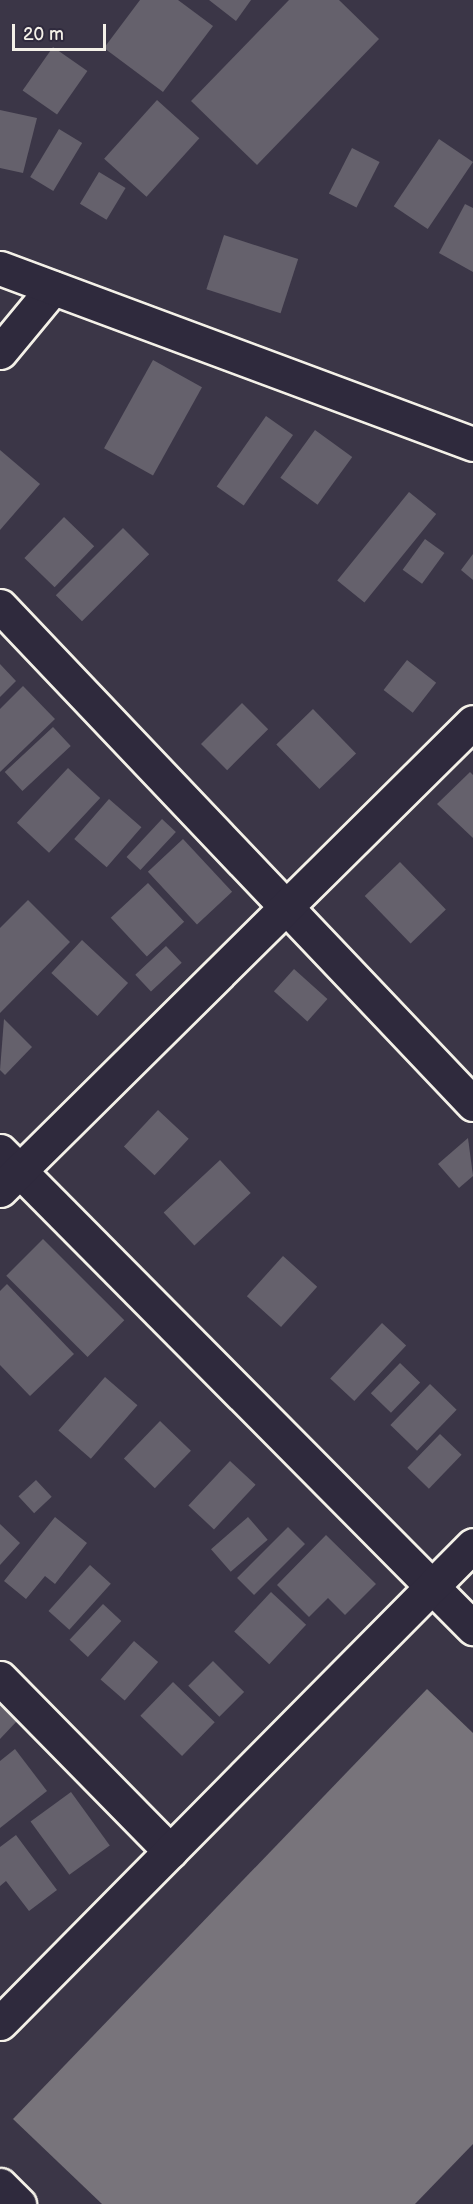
<!DOCTYPE html>
<html>
<head>
<meta charset="utf-8">
<style>
  body { margin:0 }
  #map { position:relative; width:473px; height:2204px; overflow:hidden; background:#3b3647; font-family:"Balsamiq Sans",sans-serif }
  div>[style] { position:absolute }
  .water>* { inset:0; background:#78747b }
  .building>* { inset:0; background:#65616c; transform-origin:0 0 }
  .roads { filter:drop-shadow(2px 0 #f4f1e8) drop-shadow(-2px 0 #f4f1e8) drop-shadow(0 2px #f4f1e8) drop-shadow(0 -2px #f4f1e8) }
  .street>* { height:33px; margin:-16.5px; padding:0 16.5px; transform-origin:16.5px; border-radius:16.5px; background:#2f2a3d }
  .secondary>* { height:33px; margin:-16.5px; padding:0 16.5px; transform-origin:16.5px; border-radius:16.5px; background:#2f2a3d }
  span { translate:-50% -50%; white-space:nowrap; text-align:center; line-height:1.15; -webkit-text-stroke:4.5px #2f2a3d; paint-order:stroke }
  .scale { position:absolute; left:12px; top:24px; width:94px; height:27px; box-sizing:border-box; border:3px solid #f4f1e8; border-top:0; padding-left:8px; font-size:18px; line-height:21px; white-space:nowrap; color:#f4f1e8; -webkit-text-stroke:4px #2f2a3d; paint-order:stroke }
</style>
</head>
<body>
<div id="map">
  <div class="water">
    <div style="clip-path:polygon(427px 1689px,473px 1733px,473px 2144px,415px 2204px,102px 2204px,13px 2119px)"></div>
  </div>
  <div class="building">
    <div style="clip-path:polygon(140px 0,178px 0,213px 26px,163px 92px,104px 48px)"></div>
    <div style="clip-path:polygon(209px 0,251px 0,236px 21px)"></div>
    <div style="clip-path:polygon(289px 0,339px 0,379px 39px,257px 165px,191px 101px)"></div>
    <div style="left:53px;top:47px;width:42px;height:53px;rotate:35deg"></div>
    <div style="left:157px;top:100px;width:57px;height:79px;rotate:42deg"></div>
    <div style="clip-path:polygon(0 110px,37px 118px,23px 173px,0 168px)"></div>
    <div style="left:59px;top:129px;width:27px;height:56px;rotate:31deg"></div>
    <div style="left:439px;top:139px;width:41px;height:81px;rotate:34deg"></div>
    <div style="left:352px;top:148px;width:31px;height:51px;rotate:27deg"></div>
    <div style="left:99px;top:172px;width:31px;height:37px;rotate:31deg"></div>
    <div style="clip-path:polygon(465px 204px,473px 208px,473px 272px,439px 253px)"></div>
    <div style="left:224px;top:235px;width:78px;height:57px;rotate:18deg"></div>
    <div style="left:153px;top:360px;width:56px;height:101px;rotate:29deg"></div>
    <div style="left:266px;top:416px;width:33px;height:86px;rotate:35deg"></div>
    <div style="left:315px;top:430px;width:46px;height:59px;rotate:36deg"></div>
    <div style="clip-path:polygon(0 450px,40px 484px,0 530px)"></div>
    <div style="left:409px;top:492px;width:35px;height:114px;rotate:39deg"></div>
    <div style="left:64px;top:517px;width:42px;height:57px;rotate:44deg"></div>
    <div style="left:123px;top:528px;width:37px;height:95px;rotate:45deg"></div>
    <div style="left:425px;top:539px;width:24px;height:38px;rotate:36deg"></div>
    <div style="clip-path:polygon(473px 554px,473px 580px,461px 570px)"></div>
    <div style="left:407px;top:660px;width:37px;height:38px;rotate:38deg"></div>
    <div style="clip-path:polygon(0 664px,16px 681px,0 697px)"></div>
    <div style="clip-path:polygon(23px 686px,55px 719px,0 772px,0 709px)"></div>
    <div style="left:242px;top:703px;width:37px;height:58px;rotate:45deg"></div>
    <div style="left:313px;top:709px;width:62px;height:51px;rotate:46deg"></div>
    <div style="left:53px;top:727px;width:26px;height:66px;rotate:47deg"></div>
    <div style="left:68px;top:768px;width:44px;height:75px;rotate:43deg"></div>
    <div style="clip-path:polygon(470px 772px,473px 775px,473px 838px,437px 804px)"></div>
    <div style="left:109px;top:799px;width:43px;height:53px;rotate:41deg"></div>
    <div style="left:162px;top:819px;width:19px;height:52px;rotate:43deg"></div>
    <div style="left:183px;top:839px;width:72px;height:48px;rotate:47deg"></div>
    <div style="left:400px;top:862px;width:66px;height:49px;rotate:46deg"></div>
    <div style="left:148px;top:883px;width:53px;height:51px;rotate:47deg"></div>
    <div style="clip-path:polygon(28px 900px,70px 942px,0 1013px,0 928px)"></div>
    <div style="left:82px;top:940px;width:63px;height:45px;rotate:43deg"></div>
    <div style="left:166px;top:946px;width:23px;height:42px;rotate:47deg"></div>
    <div style="left:294px;top:969px;width:45px;height:30px;rotate:42deg"></div>
    <div style="clip-path:polygon(4px 1019px,32px 1047px,5px 1075px,0 1070px)"></div>
    <div style="left:158px;top:1110px;width:42px;height:50px;rotate:43deg"></div>
    <div style="clip-path:polygon(468px 1138px,473px 1176px,459px 1188px,438px 1164px)"></div>
    <div style="left:220px;top:1160px;width:45px;height:77px;rotate:47deg"></div>
    <div style="left:43px;top:1239px;width:115px;height:52px;rotate:45deg"></div>
    <div style="left:283px;top:1256px;width:46px;height:54px;rotate:42deg"></div>
    <div style="clip-path:polygon(7px 1284px,74px 1354px,30px 1396px,0 1365px,0 1291px)"></div>
    <div style="left:382px;top:1323px;width:33px;height:76px;rotate:43deg"></div>
    <div style="left:400px;top:1363px;width:28px;height:42px;rotate:44deg"></div>
    <div style="left:105px;top:1377px;width:43px;height:71px;rotate:41deg"></div>
    <div style="left:430px;top:1384px;width:37px;height:57px;rotate:44deg"></div>
    <div style="left:160px;top:1421px;width:43px;height:52px;rotate:44deg"></div>
    <div style="left:440px;top:1434px;width:30px;height:47px;rotate:44deg"></div>
    <div style="left:230px;top:1461px;width:35px;height:61px;rotate:43deg"></div>
    <div style="left:36px;top:1480px;width:23px;height:24px;rotate:47deg"></div>
    <div style="clip-path:polygon(55px 1517px,87px 1543px,55px 1584px,45px 1576px,26px 1599px,4px 1581px)"></div>
    <div style="left:248px;top:1517px;width:30px;height:49px;rotate:49deg"></div>
    <div style="clip-path:polygon(0 1524px,20px 1543px,0 1565px)"></div>
    <div style="left:288px;top:1527px;width:24px;height:72px;rotate:45deg"></div>
    <div style="clip-path:polygon(326px 1535px,376px 1584px,345px 1615px,328px 1598px,309px 1617px,277px 1585px)"></div>
    <div style="left:90px;top:1565px;width:28px;height:62px;rotate:42deg"></div>
    <div style="left:271px;top:1592px;width:48px;height:54px;rotate:43deg"></div>
    <div style="left:103px;top:1604px;width:25px;height:49px;rotate:43deg"></div>
    <div style="left:134px;top:1641px;width:32px;height:51px;rotate:41deg"></div>
    <div style="left:213px;top:1661px;width:44px;height:35px;rotate:45deg"></div>
    <div style="left:173px;top:1682px;width:58px;height:47px;rotate:44deg"></div>
    <div style="clip-path:polygon(0 1705px,17px 1721px,0 1739px)"></div>
    <div style="clip-path:polygon(15px 1749px,47px 1791px,0 1828px,0 1761px)"></div>
    <div style="left:71px;top:1792px;width:66px;height:50px;rotate:54deg"></div>
    <div style="clip-path:polygon(16px 1835px,57px 1890px,29px 1911px,6px 1881px,0 1886px,0 1847px)"></div>
  </div>
  <div class="roads">
    <div class="street">
      <div style="left:0;top:352px;width:83px;rotate:-50.4deg"></div>
      <div style="left:0;top:606px;width:687px;rotate:46.47deg"></div>
      <div style="left:0;top:1151px;width:672px;rotate:45.24deg"></div>
      <div style="left:0;top:1190px;width:665px;rotate:-44.7deg"></div>
      <div style="left:0;top:1678px;width:243px;rotate:45.5deg"></div>
      <div style="left:0;top:2023px;width:672px;rotate:-45.3deg"></div>
      <div style="left:0;top:2185px;width:27px;rotate:45deg"></div>
    </div>
    <div class="secondary">
      <div style="left:0;top:268px;width:505px;rotate:20.41deg"></div>
    </div>
  </div>
  <div class="scale">20 m</div>
</div>
</body>
</html>
